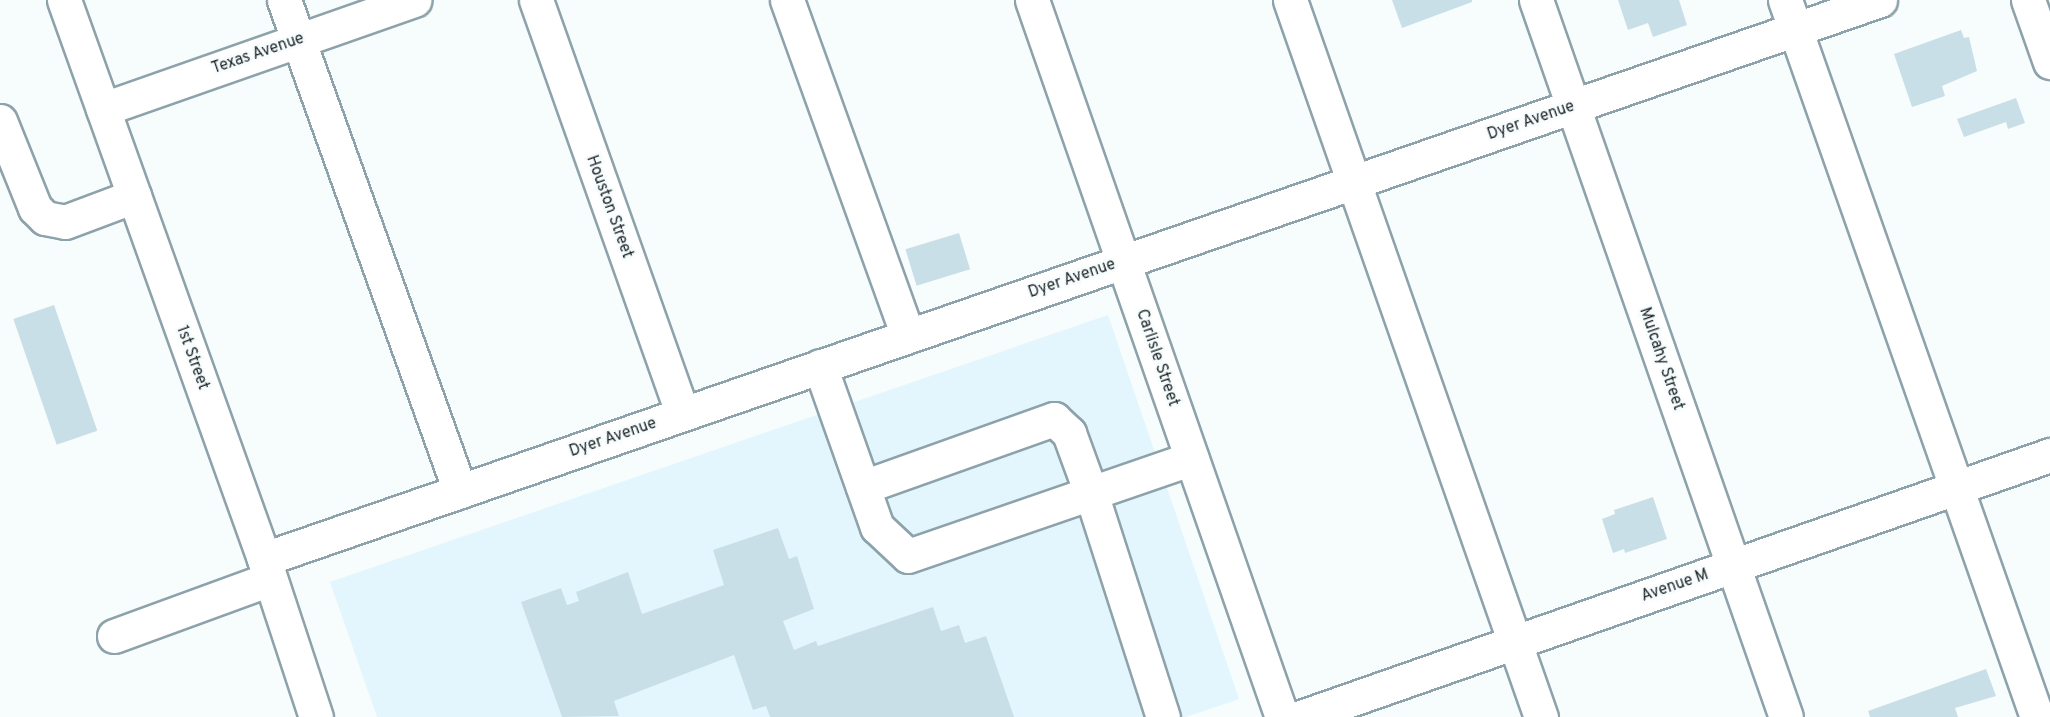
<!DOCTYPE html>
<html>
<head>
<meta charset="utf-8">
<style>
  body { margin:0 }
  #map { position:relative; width:2050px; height:717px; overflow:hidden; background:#f7fcfd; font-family:Overpass,sans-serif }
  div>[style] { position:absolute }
  .built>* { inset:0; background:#e3f6fd }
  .building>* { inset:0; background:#c9dfe7; transform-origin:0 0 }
  .roads { filter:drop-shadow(2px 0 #8da2aa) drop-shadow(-2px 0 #8da2aa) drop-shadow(0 2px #8da2aa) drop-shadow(0 -2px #8da2aa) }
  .minor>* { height:33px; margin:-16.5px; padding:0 16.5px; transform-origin:16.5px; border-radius:16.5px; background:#fff }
  .major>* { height:33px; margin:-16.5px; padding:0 16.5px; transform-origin:16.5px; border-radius:16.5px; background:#fff }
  span { translate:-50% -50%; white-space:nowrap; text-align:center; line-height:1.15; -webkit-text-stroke:5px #f7fcfd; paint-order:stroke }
  .street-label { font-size:16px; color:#1b2326 }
</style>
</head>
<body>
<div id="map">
  <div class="built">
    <div style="clip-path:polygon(1108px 315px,1239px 699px,1186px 717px,377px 717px,330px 582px)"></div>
  </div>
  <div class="building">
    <div style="clip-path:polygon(1392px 0,1472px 0,1472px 2px,1402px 28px)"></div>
    <div style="clip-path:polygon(1618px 0,1679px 0,1687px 25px,1653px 37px,1648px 23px,1628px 30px)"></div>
    <div style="clip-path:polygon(1961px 30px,1964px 38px,1969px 37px,1977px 71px,1942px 86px,1945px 96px,1912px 107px,1894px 54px)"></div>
    <div style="clip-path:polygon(2016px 98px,2025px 123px,2008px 129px,2006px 122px,1964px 137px,1957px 119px)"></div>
    <div style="left:959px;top:233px;width:38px;height:56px;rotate:73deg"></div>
    <div style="left:54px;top:305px;width:133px;height:43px;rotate:71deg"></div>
    <div style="clip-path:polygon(1653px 497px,1667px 539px,1625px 553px,1624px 549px,1613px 553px,1602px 519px,1615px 514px,1614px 510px)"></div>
    <div style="clip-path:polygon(778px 528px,789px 559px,797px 556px,814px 609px,783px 621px,794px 650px,816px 641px,818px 646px,933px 607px,941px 631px,959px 625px,965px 643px,986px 636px,1014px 717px,770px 717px,766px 706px,753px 710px,734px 655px,614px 701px,619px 716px,562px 717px,521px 602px,561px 588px,567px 605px,579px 601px,576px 592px,628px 572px,642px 614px,724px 585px,713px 550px)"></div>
    <div style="clip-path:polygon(1986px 669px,1996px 696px,1955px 708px,1958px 717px,1870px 717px,1868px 711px)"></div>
  </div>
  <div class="roads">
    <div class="minor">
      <div style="left:284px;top:0;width:522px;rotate:70.28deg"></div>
      <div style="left:536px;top:0;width:439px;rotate:70.5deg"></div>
      <div style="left:787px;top:0;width:357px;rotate:70.2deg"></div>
      <div style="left:1032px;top:0;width:759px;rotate:70.78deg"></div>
      <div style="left:1290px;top:0;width:760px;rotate:70.71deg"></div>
      <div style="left:1536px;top:0;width:759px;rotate:70.78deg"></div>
      <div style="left:1785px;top:0;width:760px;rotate:70.64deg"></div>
      <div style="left:2028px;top:0;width:66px;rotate:70.5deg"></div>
      <div style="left:103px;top:109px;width:330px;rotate:-19.3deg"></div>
      <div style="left:0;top:121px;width:94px;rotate:68.1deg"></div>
      <div style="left:35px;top:208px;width:14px;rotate:45deg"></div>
      <div style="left:45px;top:218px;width:20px;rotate:11deg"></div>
      <div style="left:65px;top:222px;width:74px;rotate:-20.6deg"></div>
      <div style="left:820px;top:366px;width:171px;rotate:70.5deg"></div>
      <div style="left:877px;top:527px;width:42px;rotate:43.1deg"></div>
      <div style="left:908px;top:556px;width:300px;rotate:-19deg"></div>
      <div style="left:863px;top:487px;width:203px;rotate:-19.6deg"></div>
      <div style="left:1054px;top:419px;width:21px;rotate:43deg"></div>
      <div style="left:1069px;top:433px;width:64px;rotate:69.9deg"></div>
      <div style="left:1091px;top:493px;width:235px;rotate:72.2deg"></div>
      <div style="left:264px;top:559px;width:1710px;rotate:-19.08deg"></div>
      <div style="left:114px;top:636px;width:166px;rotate:-20.1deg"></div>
      <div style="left:1301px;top:717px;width:794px;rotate:-19.28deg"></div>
    </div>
    <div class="major">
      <div style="left:64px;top:0;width:594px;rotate:70.31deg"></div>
      <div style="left:264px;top:559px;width:166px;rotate:71.8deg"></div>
    </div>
  </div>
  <div class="street-label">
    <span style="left:258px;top:54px;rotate:-19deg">Texas Avenue</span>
    <span style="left:1531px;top:121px;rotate:-19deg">Dyer Avenue</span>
    <span style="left:609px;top:207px;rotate:70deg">Houston Street</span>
    <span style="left:1072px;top:279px;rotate:-19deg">Dyer Avenue</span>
    <span style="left:192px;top:358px;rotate:70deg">1st Street</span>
    <span style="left:1157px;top:358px;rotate:71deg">Carlisle Street</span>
    <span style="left:1661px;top:359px;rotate:71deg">Mulcahy Street</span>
    <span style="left:613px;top:438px;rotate:-19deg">Dyer Avenue</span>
    <span style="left:1675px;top:586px;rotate:-19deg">Avenue M</span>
  </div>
</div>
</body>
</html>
